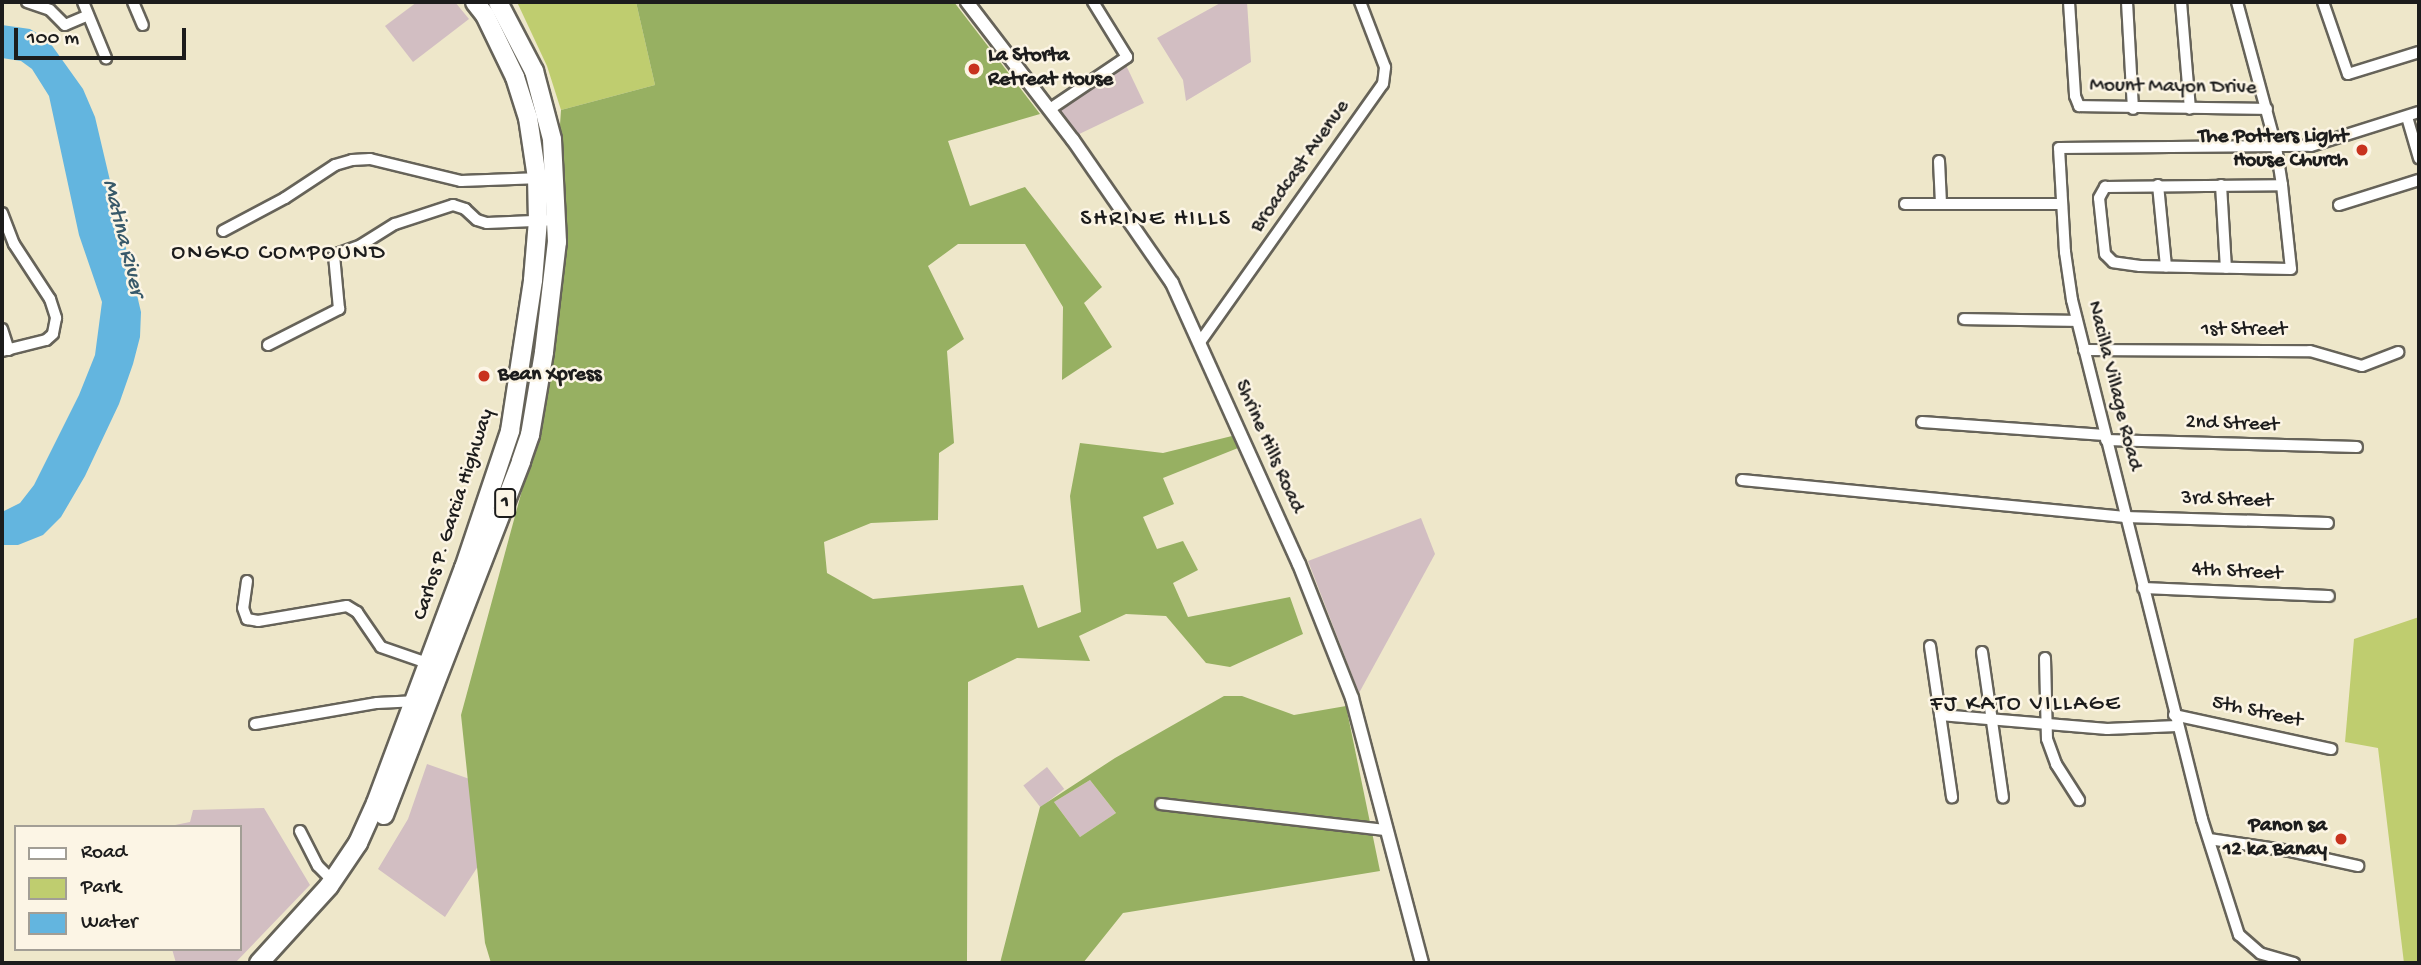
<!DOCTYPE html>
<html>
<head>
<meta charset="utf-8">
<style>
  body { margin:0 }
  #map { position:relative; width:2421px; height:965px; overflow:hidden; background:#eee7ca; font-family:"Gochi Hand",sans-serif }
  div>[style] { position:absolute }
  .industrial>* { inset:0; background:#d2bec2; transform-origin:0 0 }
  .green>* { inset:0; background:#bfcd6f }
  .forest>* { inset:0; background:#97b062 }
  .water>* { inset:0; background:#63b5df }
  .roads { filter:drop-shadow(2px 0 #666359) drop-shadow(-2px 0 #666359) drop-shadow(0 2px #666359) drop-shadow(0 -2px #666359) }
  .minor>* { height:10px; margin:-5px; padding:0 5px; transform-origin:5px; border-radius:5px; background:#fff }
  .tertiary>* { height:12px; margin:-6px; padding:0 6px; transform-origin:6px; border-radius:6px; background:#fff }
  .trunk>* { height:18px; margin:-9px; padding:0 9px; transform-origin:9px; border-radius:9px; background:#fff }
  .dots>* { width:19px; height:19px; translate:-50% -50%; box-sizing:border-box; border:4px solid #fcf5e5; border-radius:50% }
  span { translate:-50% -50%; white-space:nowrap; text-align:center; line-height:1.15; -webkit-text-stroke:5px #fcf5e5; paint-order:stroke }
  .shield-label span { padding:2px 5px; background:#fcf5e5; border:2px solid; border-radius:5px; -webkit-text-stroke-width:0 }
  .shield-label { font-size:19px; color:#1c1c1c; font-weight:700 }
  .poi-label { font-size:21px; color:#1c1c1c; font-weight:700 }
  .left { translate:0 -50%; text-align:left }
  .right { translate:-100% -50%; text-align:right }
  .street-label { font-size:21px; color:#1c1c1c }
  .water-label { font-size:23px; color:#38596a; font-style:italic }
  .neighbourhood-label { font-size:23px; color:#1c1c1c; letter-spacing:2px }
  .quarter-label { font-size:24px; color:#1c1c1c; letter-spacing:2px }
  .frame { position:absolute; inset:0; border:4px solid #1c1c1c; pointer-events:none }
  .legend { position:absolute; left:14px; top:825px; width:228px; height:126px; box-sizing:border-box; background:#fcf5e5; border:2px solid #a29e95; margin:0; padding:9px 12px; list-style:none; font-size:21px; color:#1c1c1c }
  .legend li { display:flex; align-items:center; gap:14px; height:35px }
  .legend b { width:35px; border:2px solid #a29e95 }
  .scale { position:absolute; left:14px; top:28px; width:172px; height:32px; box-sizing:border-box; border:4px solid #1c1c1c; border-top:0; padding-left:9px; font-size:21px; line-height:24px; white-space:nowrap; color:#1c1c1c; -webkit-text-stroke:5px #fcf5e5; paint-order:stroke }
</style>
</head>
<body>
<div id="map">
  <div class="industrial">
    <div style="clip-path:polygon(417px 2px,455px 2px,469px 19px,413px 62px,385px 26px)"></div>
    <div style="clip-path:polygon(1222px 2px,1247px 2px,1251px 62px,1186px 101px,1183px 80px,1157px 38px)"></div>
    <div style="clip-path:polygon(1124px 61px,1144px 103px,1073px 137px,1053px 109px)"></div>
    <div style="clip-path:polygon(1421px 518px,1435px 554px,1359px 693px,1308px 561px)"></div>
    <div style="clip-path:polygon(427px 764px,498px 789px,486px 854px,445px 917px,378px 869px,408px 819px)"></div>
    <div style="left:1047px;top:767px;width:28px;height:30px;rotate:52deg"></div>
    <div style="clip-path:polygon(1090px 780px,1116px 813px,1080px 837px,1054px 802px)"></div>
    <div style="clip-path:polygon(264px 808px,310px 885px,235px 963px,176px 963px,172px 949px,240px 949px,240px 827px,165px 827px,190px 822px,193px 810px)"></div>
  </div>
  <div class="green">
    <div style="clip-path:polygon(517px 2px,636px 2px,655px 85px,561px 110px,547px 66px)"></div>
    <div style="clip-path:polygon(2419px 617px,2419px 963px,2404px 963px,2378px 748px,2345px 742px,2354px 639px)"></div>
  </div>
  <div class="forest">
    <div style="clip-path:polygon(636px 2px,954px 2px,1040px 114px,948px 141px,970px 206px,1025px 187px,1102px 287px,1084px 303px,1112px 347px,1062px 380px,1063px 307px,1025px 244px,958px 244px,928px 266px,964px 339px,947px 351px,954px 443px,939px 453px,938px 520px,871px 523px,824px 542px,827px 573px,873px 599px,1023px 585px,1038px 628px,1081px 612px,1070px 496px,1080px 443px,1163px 453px,1232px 436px,1238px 448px,1163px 478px,1174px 504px,1143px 517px,1157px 549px,1183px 541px,1198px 570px,1173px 583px,1188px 617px,1290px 597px,1303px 634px,1230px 667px,1206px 663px,1166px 616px,1126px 614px,1079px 636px,1090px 661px,1017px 658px,968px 682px,967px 963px,491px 963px,485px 943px,461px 715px,540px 424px,561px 110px,655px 85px)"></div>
    <div style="clip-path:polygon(evenodd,1224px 696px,1242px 696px,1294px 715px,1346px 706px,1380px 871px,1123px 913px,1083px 963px,1000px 963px,1040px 807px,1115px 758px,1224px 696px,1090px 780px,1116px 813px,1080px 837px,1054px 802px,1090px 780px)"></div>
  </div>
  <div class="water">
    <div style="clip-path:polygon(2px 25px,30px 29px,48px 40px,83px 89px,95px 117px,141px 312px,140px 337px,133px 364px,119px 404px,85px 476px,61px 517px,43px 535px,18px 545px,2px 545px,2px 512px,20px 503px,34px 485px,79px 395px,95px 355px,102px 302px,79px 235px,49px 96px,32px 69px,21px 61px,2px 58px)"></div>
  </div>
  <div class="roads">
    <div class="minor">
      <div style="left:27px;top:2px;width:24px;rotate:19deg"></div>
      <div style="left:50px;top:10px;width:21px;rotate:45deg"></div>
      <div style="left:65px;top:25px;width:25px;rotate:-23deg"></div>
      <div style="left:83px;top:2px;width:61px;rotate:67.7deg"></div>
      <div style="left:133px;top:2px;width:25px;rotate:67deg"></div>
      <div style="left:2069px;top:2px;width:94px;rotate:86.3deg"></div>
      <div style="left:2075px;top:96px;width:11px;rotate:68deg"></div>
      <div style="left:2079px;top:106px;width:188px;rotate:0.9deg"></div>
      <div style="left:2127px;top:2px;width:107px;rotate:86.8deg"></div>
      <div style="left:2181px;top:2px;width:107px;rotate:85.2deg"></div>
      <div style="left:2237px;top:2px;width:150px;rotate:74.9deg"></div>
      <div style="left:2276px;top:147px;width:38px;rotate:81deg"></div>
      <div style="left:2282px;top:185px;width:84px;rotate:83.9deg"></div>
      <div style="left:2291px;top:269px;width:151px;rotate:-178.9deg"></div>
      <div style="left:2140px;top:266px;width:27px;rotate:-172deg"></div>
      <div style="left:2113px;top:262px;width:11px;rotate:-135deg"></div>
      <div style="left:2105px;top:254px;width:56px;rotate:-96.1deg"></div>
      <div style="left:2099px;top:198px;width:13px;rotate:-61deg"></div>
      <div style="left:2105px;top:187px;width:177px;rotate:-0.6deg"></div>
      <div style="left:2323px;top:2px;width:76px;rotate:70.9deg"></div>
      <div style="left:2348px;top:74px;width:74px;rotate:-17.2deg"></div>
      <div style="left:1050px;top:109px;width:93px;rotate:-34deg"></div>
      <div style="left:1127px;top:57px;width:65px;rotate:-121.7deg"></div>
      <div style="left:2407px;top:117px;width:43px;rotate:73.7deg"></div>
      <div style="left:1939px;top:161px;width:43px;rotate:87.3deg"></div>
      <div style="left:2158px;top:185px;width:82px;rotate:84.4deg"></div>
      <div style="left:2221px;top:185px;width:83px;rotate:86.6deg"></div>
      <div style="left:1905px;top:204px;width:157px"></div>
      <div style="left:2339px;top:205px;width:84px;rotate:-17.4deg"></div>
      <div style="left:2px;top:213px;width:33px;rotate:69deg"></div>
      <div style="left:14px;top:244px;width:66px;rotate:56.8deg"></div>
      <div style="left:50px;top:299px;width:20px;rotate:72deg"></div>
      <div style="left:56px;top:318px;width:16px;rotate:101deg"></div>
      <div style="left:53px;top:334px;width:9px;rotate:139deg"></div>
      <div style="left:46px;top:340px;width:45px;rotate:166deg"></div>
      <div style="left:223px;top:231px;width:70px;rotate:-28deg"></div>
      <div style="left:285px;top:198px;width:60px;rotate:-33.4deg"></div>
      <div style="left:335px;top:165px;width:18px;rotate:-16deg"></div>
      <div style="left:352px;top:160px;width:18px;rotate:-3deg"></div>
      <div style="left:370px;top:159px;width:94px;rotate:13.6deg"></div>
      <div style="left:461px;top:181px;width:80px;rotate:-2.1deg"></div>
      <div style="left:1964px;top:319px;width:113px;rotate:1deg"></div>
      <div style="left:2px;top:329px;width:22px;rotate:72deg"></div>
      <div style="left:1200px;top:342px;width:316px;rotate:-54.7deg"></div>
      <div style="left:1383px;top:84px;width:17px;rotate:-83deg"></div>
      <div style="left:1385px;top:67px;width:70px;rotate:-111deg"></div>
      <div style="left:268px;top:345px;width:80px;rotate:-26.9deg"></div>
      <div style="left:339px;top:309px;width:54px;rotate:-95.3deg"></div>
      <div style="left:334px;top:255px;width:29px;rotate:-20deg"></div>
      <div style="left:361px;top:245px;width:40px;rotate:-32deg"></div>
      <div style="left:395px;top:224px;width:61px;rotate:-18.1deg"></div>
      <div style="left:453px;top:205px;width:13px;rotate:18deg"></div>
      <div style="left:465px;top:209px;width:16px;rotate:43deg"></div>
      <div style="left:477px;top:220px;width:10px;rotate:17deg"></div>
      <div style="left:487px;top:223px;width:70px;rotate:-2.5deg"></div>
      <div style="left:2084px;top:350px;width:226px;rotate:0.3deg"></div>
      <div style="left:2310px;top:351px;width:54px;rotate:16.1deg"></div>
      <div style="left:2362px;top:366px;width:39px;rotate:-21deg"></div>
      <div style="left:1922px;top:422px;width:183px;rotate:4.1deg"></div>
      <div style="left:2106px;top:440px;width:251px;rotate:1.6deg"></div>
      <div style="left:1742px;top:480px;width:385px;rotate:5.5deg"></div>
      <div style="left:2125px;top:517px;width:203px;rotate:1.7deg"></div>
      <div style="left:247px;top:581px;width:27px;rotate:98deg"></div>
      <div style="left:243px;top:608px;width:12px;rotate:70deg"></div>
      <div style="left:247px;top:619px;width:11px;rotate:10deg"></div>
      <div style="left:258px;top:621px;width:90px;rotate:-9.6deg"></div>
      <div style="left:347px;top:606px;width:12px;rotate:31deg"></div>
      <div style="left:357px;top:612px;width:42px;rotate:55.6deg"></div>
      <div style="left:381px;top:647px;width:55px;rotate:19.1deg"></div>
      <div style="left:2143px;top:588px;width:186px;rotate:2.5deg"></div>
      <div style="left:1930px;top:646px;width:153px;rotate:81.7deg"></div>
      <div style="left:1982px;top:652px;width:147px;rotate:81.8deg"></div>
      <div style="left:2045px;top:658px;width:81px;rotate:88.6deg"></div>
      <div style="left:2047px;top:739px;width:27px;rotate:70deg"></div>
      <div style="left:2056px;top:764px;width:43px;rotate:57.4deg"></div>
      <div style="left:1940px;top:715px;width:168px;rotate:4.8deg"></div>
      <div style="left:2107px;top:729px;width:70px;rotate:-2.5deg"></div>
      <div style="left:2174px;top:715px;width:161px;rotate:12.2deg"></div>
      <div style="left:255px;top:724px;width:124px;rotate:-9.8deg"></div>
      <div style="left:377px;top:703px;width:41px;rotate:-2.8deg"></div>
      <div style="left:1161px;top:804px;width:227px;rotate:6.6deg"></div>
      <div style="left:300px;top:831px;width:39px;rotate:63deg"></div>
      <div style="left:318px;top:866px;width:21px;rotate:45deg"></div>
      <div style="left:2209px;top:839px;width:82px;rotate:8.4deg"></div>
      <div style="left:2290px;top:851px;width:70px;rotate:12.4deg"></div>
      <div style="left:2294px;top:963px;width:35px;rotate:-164deg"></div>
      <div style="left:2260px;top:953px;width:28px;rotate:-139deg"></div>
      <div style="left:2239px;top:935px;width:122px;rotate:-107.7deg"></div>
      <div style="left:2202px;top:819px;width:535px;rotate:-104.06deg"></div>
      <div style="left:2072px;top:300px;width:49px;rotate:-98.3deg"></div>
      <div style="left:2065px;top:252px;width:104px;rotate:-93.3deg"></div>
      <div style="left:2059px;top:148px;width:252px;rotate:-0.5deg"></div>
      <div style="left:2311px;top:146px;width:113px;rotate:-17.5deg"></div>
    </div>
    <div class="tertiary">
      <div style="left:967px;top:2px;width:174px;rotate:52.5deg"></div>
      <div style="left:1073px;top:140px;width:174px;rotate:55.3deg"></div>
      <div style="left:1172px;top:283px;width:308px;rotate:65.7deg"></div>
      <div style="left:1299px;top:564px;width:144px;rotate:68.4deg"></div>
      <div style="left:1352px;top:698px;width:274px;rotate:75.2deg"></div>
    </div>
    <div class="trunk">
      <div style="left:384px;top:815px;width:380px;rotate:-68.8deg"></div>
      <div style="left:521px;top:461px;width:28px;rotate:-71deg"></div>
      <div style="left:530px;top:435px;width:84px;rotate:-80.4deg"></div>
      <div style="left:544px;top:352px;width:111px;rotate:-83.3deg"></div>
      <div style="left:557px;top:242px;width:103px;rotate:-92.8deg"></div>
      <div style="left:552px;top:139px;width:70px;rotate:-104.8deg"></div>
      <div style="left:534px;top:71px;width:78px;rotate:-117.6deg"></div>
      <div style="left:259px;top:963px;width:104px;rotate:-47.7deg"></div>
      <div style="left:329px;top:886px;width:52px;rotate:-56deg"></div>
      <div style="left:358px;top:843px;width:44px;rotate:-65.8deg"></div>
      <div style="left:376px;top:803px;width:251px;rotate:-69.5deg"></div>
      <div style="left:464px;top:568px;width:145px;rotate:-71.4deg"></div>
      <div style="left:510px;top:431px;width:153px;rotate:-81.3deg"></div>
      <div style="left:533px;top:280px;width:59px;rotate:-85.2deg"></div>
      <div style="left:538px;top:221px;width:43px;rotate:-91.3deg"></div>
      <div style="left:537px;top:178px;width:61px;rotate:-98.5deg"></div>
      <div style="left:528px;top:118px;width:43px;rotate:-107.6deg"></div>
      <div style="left:515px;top:77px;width:69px;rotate:-115.8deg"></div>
      <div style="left:485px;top:15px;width:16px;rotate:-128deg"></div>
    </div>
  </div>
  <div class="dots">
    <div style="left:974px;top:69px;background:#c8321e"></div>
    <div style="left:2362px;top:150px;background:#c8321e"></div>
    <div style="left:484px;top:376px;background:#c8321e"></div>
    <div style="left:2341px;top:839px;background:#c8321e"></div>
  </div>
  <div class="shield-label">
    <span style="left:505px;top:503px">1</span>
  </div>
  <div class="poi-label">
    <span class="left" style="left:988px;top:69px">La Storta<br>Retreat House</span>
    <span class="right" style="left:2348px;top:150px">The Potters Light<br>House Church</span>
    <span class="left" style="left:498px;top:376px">Bean Xpress</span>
    <span class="right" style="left:2327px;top:839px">Panon sa<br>12 ka Banay</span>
  </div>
  <div class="street-label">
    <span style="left:2173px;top:88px;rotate:1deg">Mount Mayon Drive</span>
    <span style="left:1301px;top:167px;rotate:-55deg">Broadcast Avenue</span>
    <span style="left:2244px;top:331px">1st Street</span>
    <span style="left:2113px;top:386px;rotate:76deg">Nacilla Village Road</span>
    <span style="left:2232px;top:425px;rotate:2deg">2nd Street</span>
    <span style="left:1268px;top:447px;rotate:66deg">Shrine Hills Road</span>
    <span style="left:2227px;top:501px;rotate:2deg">3rd Street</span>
    <span style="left:455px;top:515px;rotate:-72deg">Carlos P. Garcia Highway</span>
    <span style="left:2237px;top:573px;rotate:3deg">4th Street</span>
    <span style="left:2257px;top:713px;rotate:12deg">5th Street</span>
  </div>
  <div class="water-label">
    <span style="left:122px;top:238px;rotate:76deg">Matina River</span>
  </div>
  <div class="neighbourhood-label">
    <span style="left:279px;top:254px">ONGKO COMPOUND</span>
    <span style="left:2026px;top:705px">FJ KATO VILLAGE</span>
  </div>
  <div class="quarter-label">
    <span style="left:1156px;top:220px">SHRINE HILLS</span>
  </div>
  <div class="frame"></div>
  <ul class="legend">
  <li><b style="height:9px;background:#fff"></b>Road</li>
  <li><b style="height:19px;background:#bfcd6f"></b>Park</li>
  <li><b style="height:19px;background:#63b5df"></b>Water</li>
  </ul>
  <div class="scale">100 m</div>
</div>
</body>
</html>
